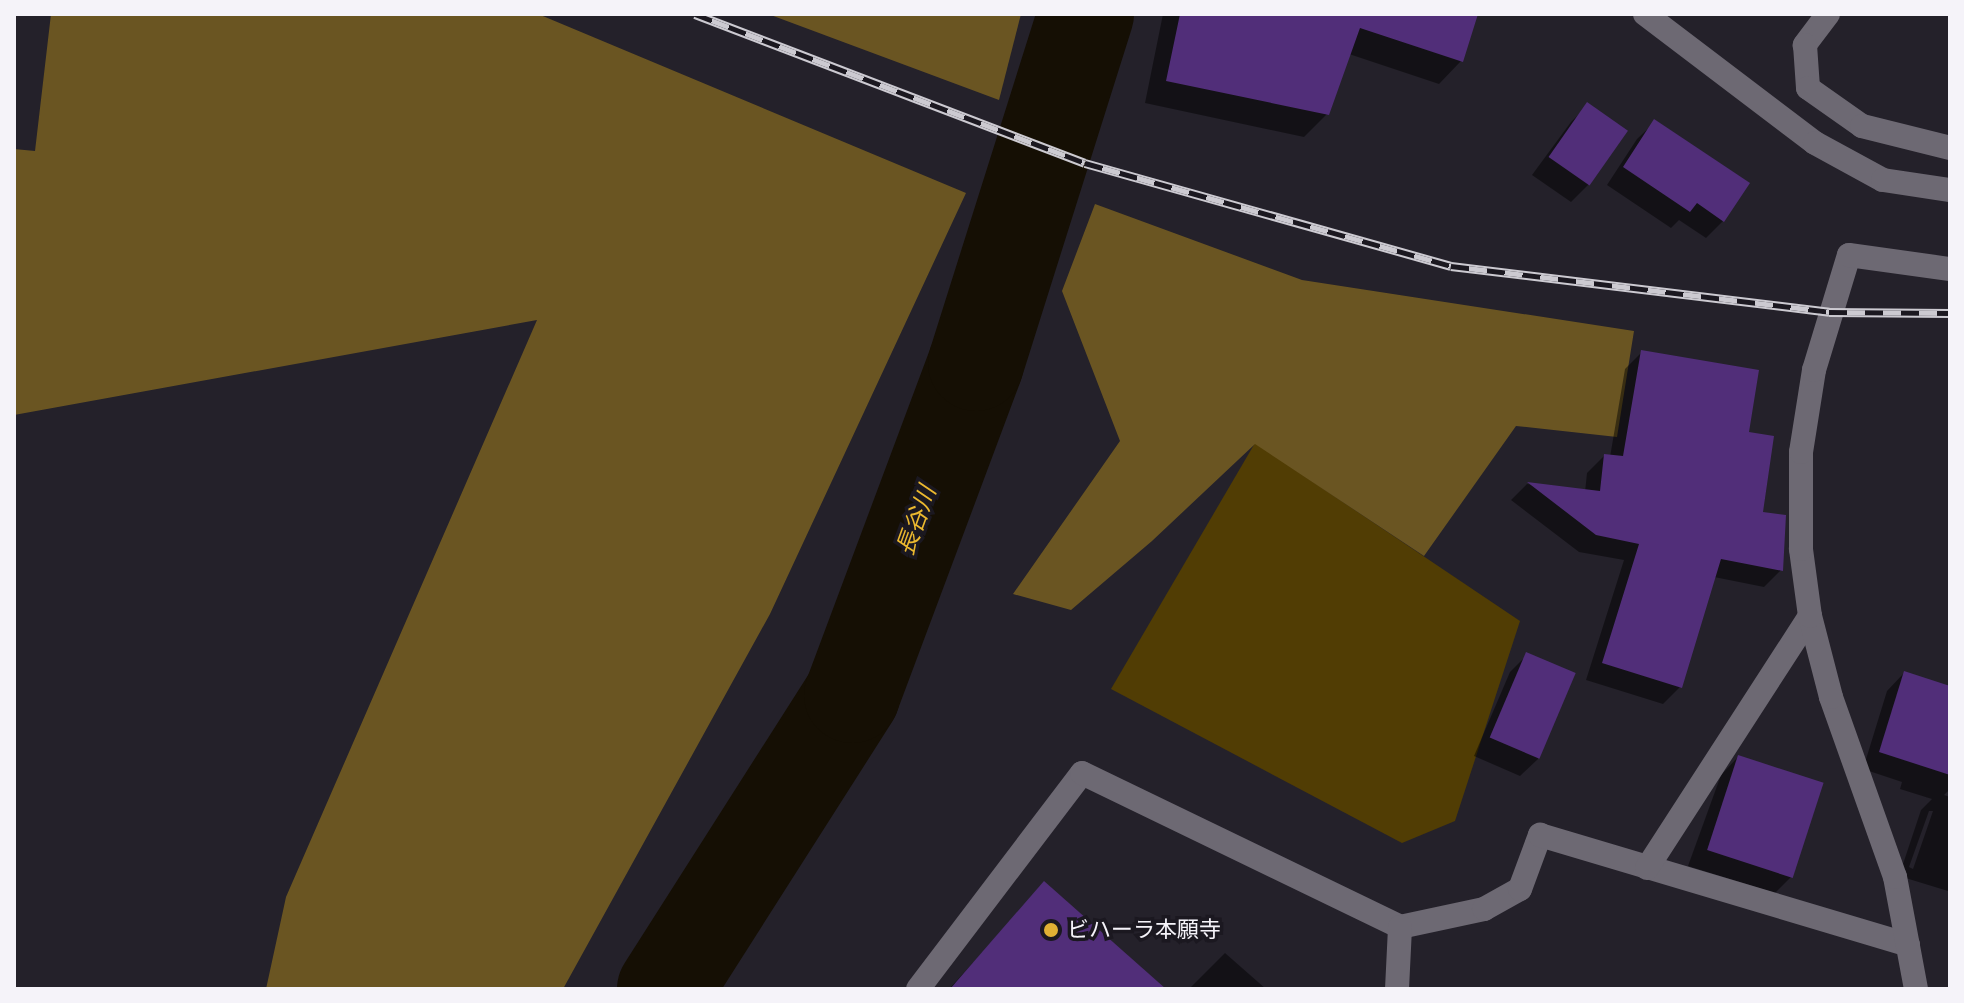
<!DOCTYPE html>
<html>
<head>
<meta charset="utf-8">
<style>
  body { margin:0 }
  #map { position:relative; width:1964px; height:1003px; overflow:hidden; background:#24212a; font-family:"Work Sans","Noto Sans JP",sans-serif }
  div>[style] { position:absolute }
  .green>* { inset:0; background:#513d04 }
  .forest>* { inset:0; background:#6a5522 }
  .shadow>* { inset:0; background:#0007 }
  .river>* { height:96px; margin:-48px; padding:0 48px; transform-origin:48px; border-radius:48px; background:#150f04 }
  .building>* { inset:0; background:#512e79; transform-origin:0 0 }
  .lane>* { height:24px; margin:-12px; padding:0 12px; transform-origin:12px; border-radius:12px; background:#6d6973 }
  .street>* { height:24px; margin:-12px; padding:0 12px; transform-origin:12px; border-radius:12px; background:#6d6973 }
  .rail>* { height:9px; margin-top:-4.5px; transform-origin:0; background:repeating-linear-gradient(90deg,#1b1820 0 18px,#cccad1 0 36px); box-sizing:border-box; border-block:2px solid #cccad1 }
  .dots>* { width:22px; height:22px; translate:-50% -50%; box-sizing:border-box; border:4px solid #1b1820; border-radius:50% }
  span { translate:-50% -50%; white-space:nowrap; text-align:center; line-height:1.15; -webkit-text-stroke:7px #1b1820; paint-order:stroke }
  .poi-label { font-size:22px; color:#f5f3f9 }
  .left { translate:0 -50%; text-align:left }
  .water-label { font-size:24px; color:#ecb92f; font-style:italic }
  .frame { position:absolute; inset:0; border:16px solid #f5f3f9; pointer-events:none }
</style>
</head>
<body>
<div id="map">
  <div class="green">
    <div style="clip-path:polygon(1255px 443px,1520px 621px,1455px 821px,1402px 843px,1111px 689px)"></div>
  </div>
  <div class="forest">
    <div style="clip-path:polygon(51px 14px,538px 14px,966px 193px,770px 614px,563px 989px,266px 989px,286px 897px,537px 320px,14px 415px,14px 149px,35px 151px)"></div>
    <div style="clip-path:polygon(768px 14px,1021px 14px,999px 100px)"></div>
    <div style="clip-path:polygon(1095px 204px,1302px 280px,1634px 331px,1617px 437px,1516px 426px,1424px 556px,1255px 444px,1152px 541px,1071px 610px,1013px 594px,1120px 441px,1062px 291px)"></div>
  </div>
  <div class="shadow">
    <div style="clip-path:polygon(1163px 14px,1476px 14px,1461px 61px,1439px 84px,1349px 54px,1327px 114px,1304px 137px,1145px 103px)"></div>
    <div style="clip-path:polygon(1588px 105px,1625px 131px,1588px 185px,1571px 202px,1532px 175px,1571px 122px)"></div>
    <div style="clip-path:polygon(1655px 122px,1723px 221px,1706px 238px,1679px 220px,1671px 228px,1607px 185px,1637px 139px)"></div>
    <div style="clip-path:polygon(1642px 352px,1747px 434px,1760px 514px,1781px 570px,1764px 587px,1714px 577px,1680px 687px,1663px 704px,1586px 680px,1624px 560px,1579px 552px,1511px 500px,1527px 484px,1585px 492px,1587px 473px,1604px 456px,1610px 457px,1625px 369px)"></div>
    <div style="clip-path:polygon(1527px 655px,1538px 759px,1520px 776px,1474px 756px,1510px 672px)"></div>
    <div style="clip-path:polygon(evenodd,1904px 673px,1950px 688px,1950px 789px,1944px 795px,1950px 797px,1948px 891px,1899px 876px,1921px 810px,1932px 799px,1900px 789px,1902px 782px,1863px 769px,1887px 691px,1904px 673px,1929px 811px,1933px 811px,1913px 869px,1909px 867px,1929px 811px)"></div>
    <div style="clip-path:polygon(1738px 757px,1792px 876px,1775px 893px,1688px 866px,1721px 775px)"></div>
    <div style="clip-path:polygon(1045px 884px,1163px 989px,949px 989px)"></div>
    <div style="clip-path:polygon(1225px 953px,1266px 989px,1189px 989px)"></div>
  </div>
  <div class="river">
    <div style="left:665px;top:989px;width:348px;rotate:-57.5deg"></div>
    <div style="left:852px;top:695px;width:354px;rotate:-69.5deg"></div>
    <div style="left:976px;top:363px;width:366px;rotate:-72.5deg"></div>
  </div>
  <div class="building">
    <div style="clip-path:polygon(1180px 14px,1478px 14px,1463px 62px,1360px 28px,1329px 115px,1166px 81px)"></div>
    <div style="left:1587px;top:102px;width:50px;height:67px;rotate:35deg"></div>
    <div style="clip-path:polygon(1654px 119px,1750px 183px,1724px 222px,1697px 203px,1690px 212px,1623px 167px)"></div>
    <div style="clip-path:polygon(1641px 350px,1759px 370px,1749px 432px,1774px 436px,1763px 512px,1786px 515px,1783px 571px,1721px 559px,1682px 688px,1602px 663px,1639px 544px,1596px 535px,1527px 482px,1600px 491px,1604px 454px,1623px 456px)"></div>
    <div style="left:1526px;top:652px;width:54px;height:93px;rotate:23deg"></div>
    <div style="clip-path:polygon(1904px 671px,1950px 686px,1950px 775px,1879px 752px)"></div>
    <div style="left:1738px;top:755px;width:90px;height:100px;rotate:18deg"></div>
    <div style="clip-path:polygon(1044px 881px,1166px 989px,950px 989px)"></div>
  </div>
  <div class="lane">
    <div style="left:918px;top:989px;width:271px;rotate:-52.8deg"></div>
    <div style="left:1082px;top:773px;width:353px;rotate:25.8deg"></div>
    <div style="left:1400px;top:927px;width:86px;rotate:-12.1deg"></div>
    <div style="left:1484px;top:909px;width:41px;rotate:-29.1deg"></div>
    <div style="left:1520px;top:889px;width:58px;rotate:-69.7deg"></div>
    <div style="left:1397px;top:989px;width:62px;rotate:-87.2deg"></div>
  </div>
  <div class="street">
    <div style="left:1645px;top:14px;width:213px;rotate:37.2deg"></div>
    <div style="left:1815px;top:143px;width:77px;rotate:28.6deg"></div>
    <div style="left:1883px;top:180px;width:68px;rotate:8.5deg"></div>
    <div style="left:1828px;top:14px;width:39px;rotate:127deg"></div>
    <div style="left:1805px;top:45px;width:43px;rotate:86deg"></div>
    <div style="left:1808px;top:88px;width:66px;rotate:35.1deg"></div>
    <div style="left:1862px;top:126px;width:91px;rotate:14deg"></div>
    <div style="left:1540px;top:835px;width:384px;rotate:16.6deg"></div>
    <div style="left:1647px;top:868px;width:300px;rotate:-57.1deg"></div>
    <div style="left:1916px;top:989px;width:114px;rotate:-100.6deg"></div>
    <div style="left:1895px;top:877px;width:191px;rotate:-109.6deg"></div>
    <div style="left:1831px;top:697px;width:84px;rotate:-104.5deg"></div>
    <div style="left:1810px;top:616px;width:68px;rotate:-97.7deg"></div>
    <div style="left:1801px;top:549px;width:97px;rotate:-90deg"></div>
    <div style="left:1801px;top:452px;width:83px;rotate:-81deg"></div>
    <div style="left:1814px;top:370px;width:120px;rotate:-73.1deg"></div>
    <div style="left:1849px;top:255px;width:102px;rotate:7.9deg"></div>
  </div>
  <div class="rail">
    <div style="left:695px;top:14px;width:417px;rotate:20.9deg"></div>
    <div style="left:1085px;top:163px;width:380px;rotate:15.7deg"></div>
    <div style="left:1451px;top:266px;width:381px;rotate:6.9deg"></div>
    <div style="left:1829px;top:312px;width:121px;rotate:0.5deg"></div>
  </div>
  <div class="dots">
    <div style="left:1051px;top:930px;background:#e0b034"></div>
  </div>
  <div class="poi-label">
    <span class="left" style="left:1067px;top:930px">ビハーラ本願寺</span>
  </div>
  <div class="water-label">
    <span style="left:917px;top:521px;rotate:-70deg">長谷川</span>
  </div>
  <div class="frame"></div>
</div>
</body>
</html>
